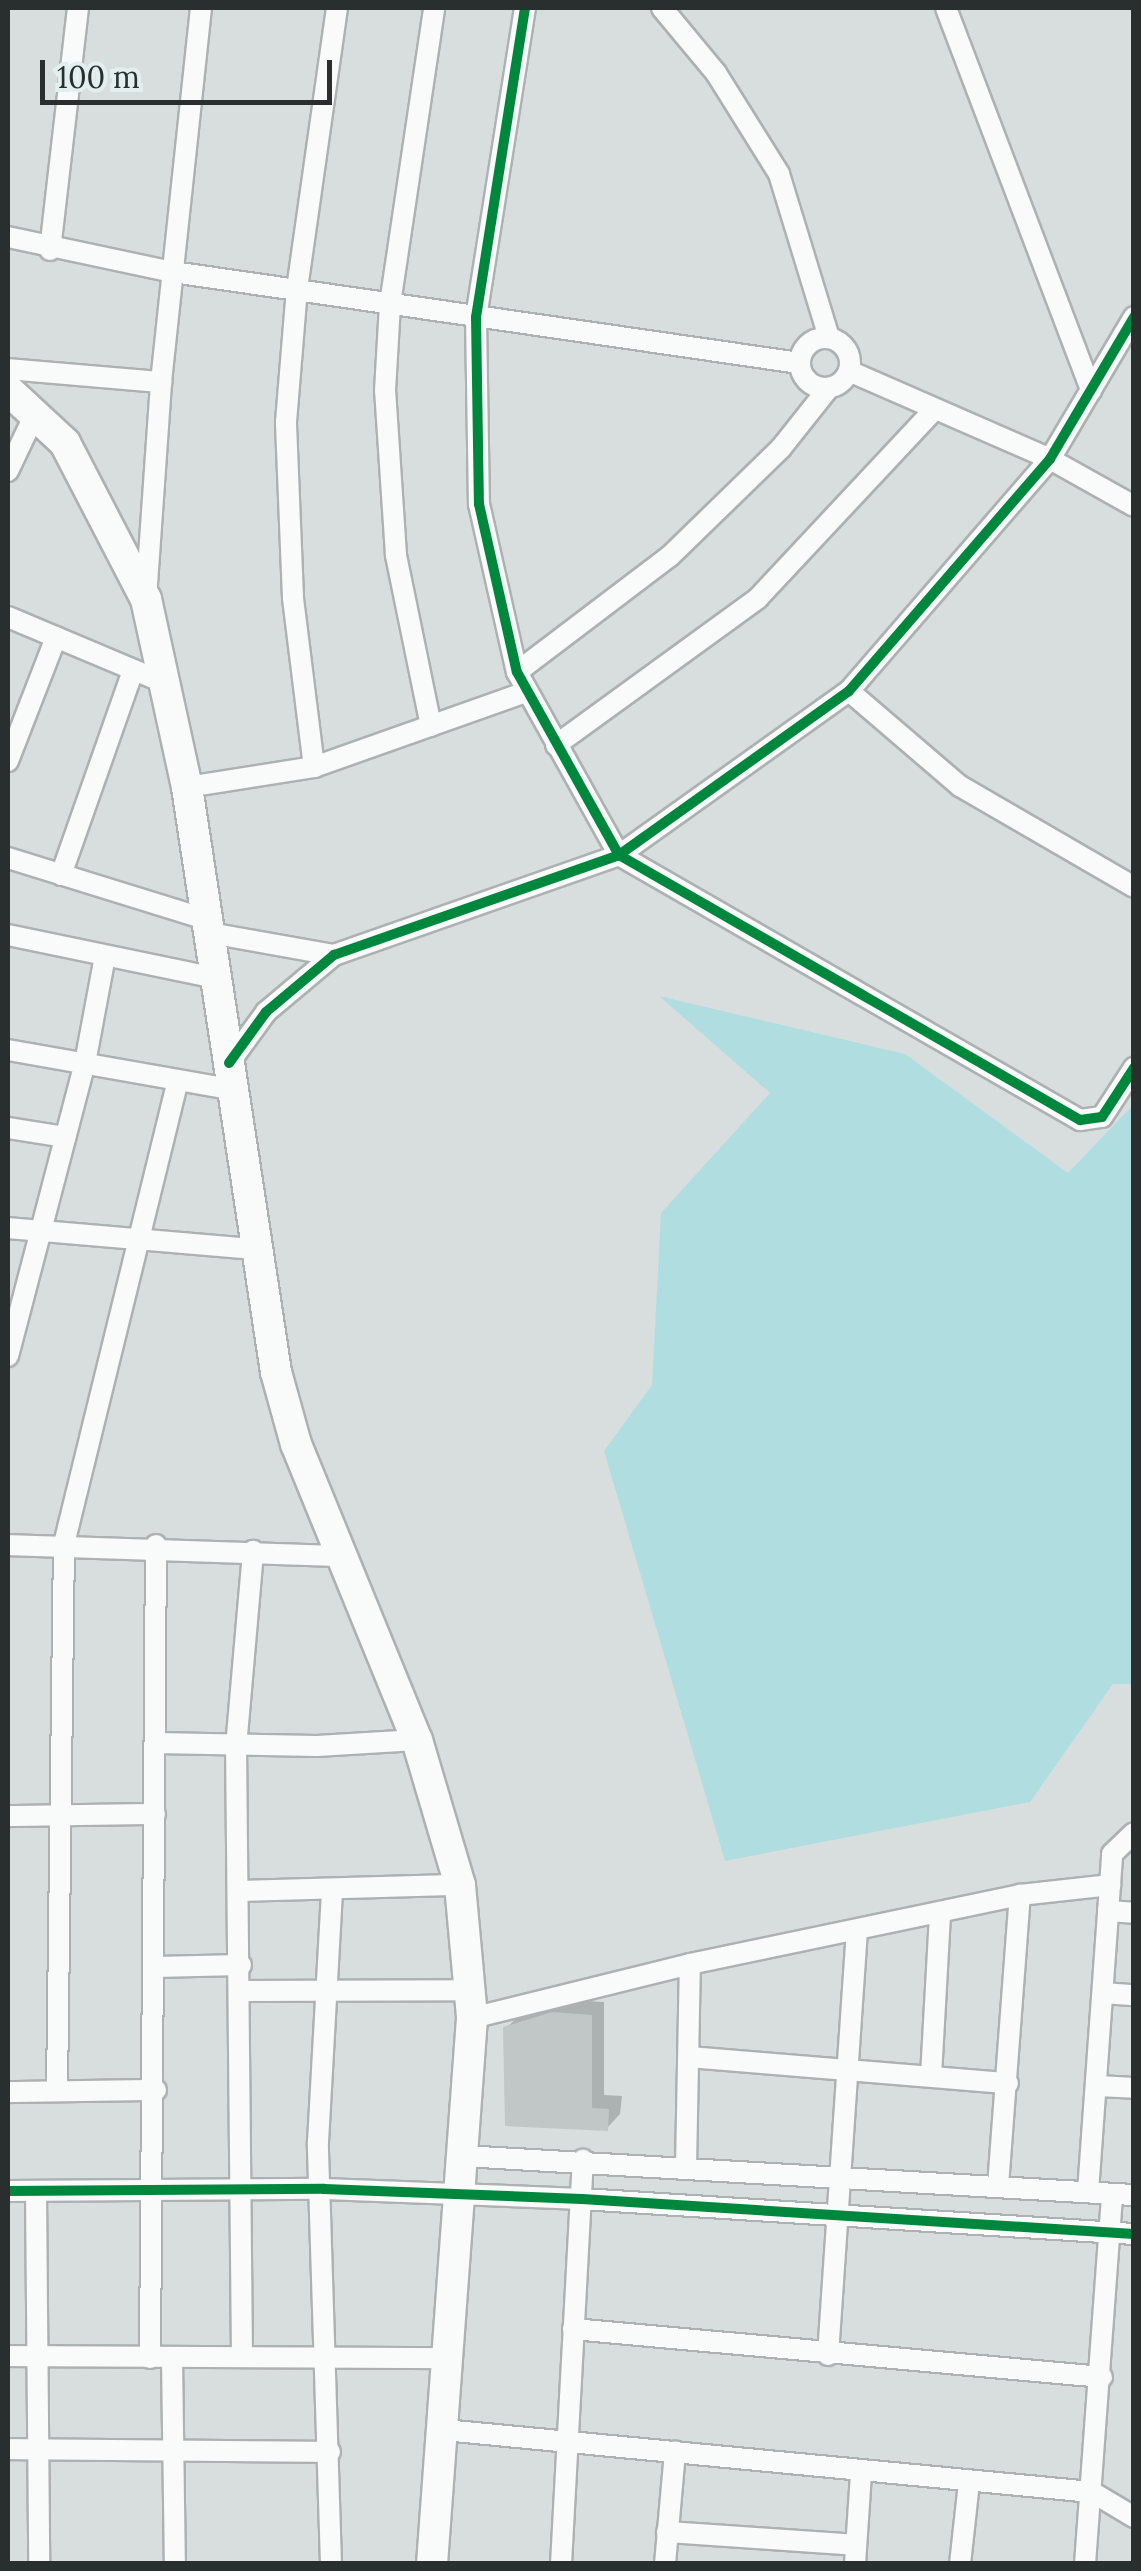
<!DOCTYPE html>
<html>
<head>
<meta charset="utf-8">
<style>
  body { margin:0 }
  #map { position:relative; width:1141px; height:2571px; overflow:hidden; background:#d8dede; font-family:Lora,serif }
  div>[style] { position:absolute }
  .green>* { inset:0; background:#b0dee0 }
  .shadow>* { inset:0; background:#0003 }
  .building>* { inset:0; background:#c1c6c6 }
  .roads { filter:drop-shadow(2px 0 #adb1b1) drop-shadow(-2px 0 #adb1b1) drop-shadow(0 2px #adb1b1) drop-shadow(0 -2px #adb1b1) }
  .minor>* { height:20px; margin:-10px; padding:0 10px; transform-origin:10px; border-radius:10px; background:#f9fafa }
  .minor>.ring { margin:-10px; padding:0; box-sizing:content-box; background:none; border:20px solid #f9fafa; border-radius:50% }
  .secondary>* { height:30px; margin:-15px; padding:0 15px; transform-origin:15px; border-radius:15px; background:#f9fafa }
  .cycleway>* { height:10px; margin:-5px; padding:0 5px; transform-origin:5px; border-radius:5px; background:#00873e }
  span { translate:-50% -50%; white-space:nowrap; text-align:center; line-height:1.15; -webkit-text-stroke:10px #e1efef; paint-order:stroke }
  .frame { position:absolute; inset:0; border:10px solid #292e2e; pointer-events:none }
  .scale { position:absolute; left:40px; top:60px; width:292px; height:45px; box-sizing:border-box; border:5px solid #292e2e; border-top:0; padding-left:12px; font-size:30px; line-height:35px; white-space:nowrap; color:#292e2e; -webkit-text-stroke:8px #e1efef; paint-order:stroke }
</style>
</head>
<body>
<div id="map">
  <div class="green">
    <div style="clip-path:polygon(659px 996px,905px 1054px,1068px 1173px,1133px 1105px,1133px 1684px,1113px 1684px,1030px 1802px,725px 1861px,604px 1451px,652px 1385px,661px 1213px,770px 1093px)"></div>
  </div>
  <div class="shadow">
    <div style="clip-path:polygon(567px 2000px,604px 2002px,604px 2095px,622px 2096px,620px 2114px,607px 2128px,506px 2028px,520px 2015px)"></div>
  </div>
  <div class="building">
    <div style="clip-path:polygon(552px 2012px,592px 2015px,592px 2108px,609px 2109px,608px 2131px,505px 2126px,503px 2027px)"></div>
  </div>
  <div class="roads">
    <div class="minor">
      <div style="left:525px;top:8px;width:313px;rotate:99deg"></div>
      <div style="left:476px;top:317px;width:187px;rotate:89.1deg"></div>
      <div style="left:479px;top:504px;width:172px;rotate:77.3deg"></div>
      <div style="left:517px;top:672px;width:210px;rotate:60.9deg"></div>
      <div style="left:619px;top:855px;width:532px;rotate:29.89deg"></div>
      <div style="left:1080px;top:1120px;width:22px;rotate:-8deg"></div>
      <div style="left:1102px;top:1117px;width:59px;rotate:-56.9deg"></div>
      <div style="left:662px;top:8px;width:85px;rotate:50.3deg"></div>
      <div style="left:716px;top:73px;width:119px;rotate:58deg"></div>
      <div style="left:779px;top:174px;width:171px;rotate:73deg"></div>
      <div style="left:946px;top:8px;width:409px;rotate:69.2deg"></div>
      <div style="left:8px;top:237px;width:169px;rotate:12deg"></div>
      <div style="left:173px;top:272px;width:633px;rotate:8.27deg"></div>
      <div style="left:50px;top:250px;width:244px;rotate:-83.4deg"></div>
      <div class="ring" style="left:800px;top:338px;width:30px;height:30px"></div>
      <div style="left:8px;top:369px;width:154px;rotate:4.9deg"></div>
      <div style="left:849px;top:371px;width:219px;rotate:23.6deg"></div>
      <div style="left:1050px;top:459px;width:96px;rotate:29.2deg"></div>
      <div style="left:8px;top:471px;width:65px;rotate:-64.6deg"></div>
      <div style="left:146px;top:598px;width:217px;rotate:-86deg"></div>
      <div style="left:161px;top:382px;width:376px;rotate:-83.9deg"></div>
      <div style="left:8px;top:617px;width:170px;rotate:22.8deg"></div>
      <div style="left:517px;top:672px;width:192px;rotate:-37.2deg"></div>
      <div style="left:670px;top:556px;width:155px;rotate:-44.2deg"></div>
      <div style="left:781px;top:448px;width:75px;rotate:-51.5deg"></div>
      <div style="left:849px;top:691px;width:146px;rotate:40.6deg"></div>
      <div style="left:960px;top:786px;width:201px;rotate:30.1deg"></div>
      <div style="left:431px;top:726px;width:175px;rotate:-101.6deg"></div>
      <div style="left:396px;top:555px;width:164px;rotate:-93.8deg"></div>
      <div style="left:385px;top:391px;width:87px;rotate:-86.7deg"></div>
      <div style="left:390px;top:304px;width:299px;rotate:-81.5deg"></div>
      <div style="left:556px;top:745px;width:250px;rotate:-36deg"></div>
      <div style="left:758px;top:598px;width:259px;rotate:-46.9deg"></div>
      <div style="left:8px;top:761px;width:133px;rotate:-68.8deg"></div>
      <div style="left:314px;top:767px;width:170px;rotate:-97.1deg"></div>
      <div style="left:293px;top:598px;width:176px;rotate:-92.3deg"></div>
      <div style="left:286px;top:422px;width:133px;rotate:-85.3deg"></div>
      <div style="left:297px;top:289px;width:284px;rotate:-81.9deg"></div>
      <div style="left:187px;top:787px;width:129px;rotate:-8.9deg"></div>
      <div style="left:314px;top:767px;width:225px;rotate:-19.5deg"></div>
      <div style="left:8px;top:858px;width:209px;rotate:17.2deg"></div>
      <div style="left:61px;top:875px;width:217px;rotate:-70.6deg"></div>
      <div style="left:210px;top:933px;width:126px;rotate:10.1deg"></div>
      <div style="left:8px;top:935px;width:212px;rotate:11.7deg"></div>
      <div style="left:8px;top:1050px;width:230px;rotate:10deg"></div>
      <div style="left:229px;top:1063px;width:63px;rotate:-54deg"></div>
      <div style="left:266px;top:1012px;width:89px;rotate:-40deg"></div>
      <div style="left:334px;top:955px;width:302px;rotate:-19.3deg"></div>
      <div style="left:619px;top:855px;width:282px;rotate:-35.5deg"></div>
      <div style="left:849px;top:691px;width:307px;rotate:-49.1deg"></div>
      <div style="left:1050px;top:459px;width:165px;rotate:-59.4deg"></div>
      <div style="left:8px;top:1128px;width:58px;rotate:9deg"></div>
      <div style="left:8px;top:1228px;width:246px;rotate:4.9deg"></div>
      <div style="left:8px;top:1356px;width:303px;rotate:-75.3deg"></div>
      <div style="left:85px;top:1063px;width:109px;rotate:-79.4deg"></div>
      <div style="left:8px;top:1545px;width:334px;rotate:1.9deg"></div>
      <div style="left:155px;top:1743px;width:162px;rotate:1.1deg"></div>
      <div style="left:317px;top:1746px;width:100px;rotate:-3.4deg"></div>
      <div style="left:8px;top:1816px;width:147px;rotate:-0.8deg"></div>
      <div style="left:240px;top:1891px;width:220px;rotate:-1.6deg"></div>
      <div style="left:1108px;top:1911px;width:26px;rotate:4deg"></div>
      <div style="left:155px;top:1967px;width:86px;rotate:-1.3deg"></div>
      <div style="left:241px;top:1991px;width:230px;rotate:-0.2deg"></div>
      <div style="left:1103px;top:1993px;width:31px;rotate:4deg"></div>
      <div style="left:472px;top:2018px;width:225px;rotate:-13.9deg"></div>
      <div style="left:690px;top:1964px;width:337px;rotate:-11.8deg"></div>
      <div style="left:1020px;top:1895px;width:91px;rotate:-6.3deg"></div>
      <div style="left:689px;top:2057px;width:320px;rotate:4.7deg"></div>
      <div style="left:931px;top:2076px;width:163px;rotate:-86.8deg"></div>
      <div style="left:1098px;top:2086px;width:36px;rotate:3deg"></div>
      <div style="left:57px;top:2091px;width:547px;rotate:-89.27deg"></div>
      <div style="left:64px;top:1544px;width:477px;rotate:-76.2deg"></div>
      <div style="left:8px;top:2092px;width:148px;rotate:-0.8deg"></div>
      <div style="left:463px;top:2156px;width:672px;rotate:3.33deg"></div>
      <div style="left:686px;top:2167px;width:203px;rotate:-88.9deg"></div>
      <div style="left:998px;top:2186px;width:292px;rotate:-85.7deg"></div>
      <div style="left:8px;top:2191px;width:316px;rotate:-0.4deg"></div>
      <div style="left:324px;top:2189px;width:258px;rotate:2.2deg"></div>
      <div style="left:582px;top:2199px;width:553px;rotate:3.63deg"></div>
      <div style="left:36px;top:2192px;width:372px;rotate:89.5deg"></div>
      <div style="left:1088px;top:2192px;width:339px;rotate:-85.9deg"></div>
      <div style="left:1112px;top:1854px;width:30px;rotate:-44deg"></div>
      <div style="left:573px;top:2329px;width:531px;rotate:5.18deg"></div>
      <div style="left:828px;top:2355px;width:425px;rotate:-86.1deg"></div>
      <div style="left:8px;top:2356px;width:442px;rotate:0.3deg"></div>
      <div style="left:242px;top:2357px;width:610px;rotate:-90.56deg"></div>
      <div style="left:236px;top:1747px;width:197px;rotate:-85deg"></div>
      <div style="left:150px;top:2358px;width:813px;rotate:-89.58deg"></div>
      <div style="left:172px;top:2358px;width:206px;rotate:89.2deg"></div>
      <div style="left:444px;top:2430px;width:651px;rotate:5.47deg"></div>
      <div style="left:1092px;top:2492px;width:49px;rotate:30.8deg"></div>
      <div style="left:8px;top:2449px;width:322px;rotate:0.5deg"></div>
      <div style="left:667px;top:2532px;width:189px;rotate:3.9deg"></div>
      <div style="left:331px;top:2564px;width:422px;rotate:-91.8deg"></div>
      <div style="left:318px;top:2142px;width:252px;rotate:-86.8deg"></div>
      <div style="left:561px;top:2564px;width:405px;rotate:-86.9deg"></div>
      <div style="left:665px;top:2564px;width:113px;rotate:-84.9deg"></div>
      <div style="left:855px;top:2564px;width:91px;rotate:-86.2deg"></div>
      <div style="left:960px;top:2564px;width:82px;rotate:-83.7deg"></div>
      <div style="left:1085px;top:2564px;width:371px;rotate:-85.8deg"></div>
    </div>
    <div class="secondary">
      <div style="left:8px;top:390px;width:78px;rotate:42.9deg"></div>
      <div style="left:65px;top:443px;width:176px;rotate:62.6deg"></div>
      <div style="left:146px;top:599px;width:192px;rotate:77.7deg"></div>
      <div style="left:187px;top:787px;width:592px;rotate:81.35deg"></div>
      <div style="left:276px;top:1372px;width:75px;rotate:74.5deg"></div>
      <div style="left:296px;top:1444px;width:320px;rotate:67.8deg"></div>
      <div style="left:417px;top:1740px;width:151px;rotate:73.5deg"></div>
      <div style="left:460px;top:1885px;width:134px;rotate:84.8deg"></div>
      <div style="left:472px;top:2018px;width:547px;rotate:94.19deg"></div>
    </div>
  </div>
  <div class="cycleway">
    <div style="left:525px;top:8px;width:313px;rotate:99deg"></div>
    <div style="left:476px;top:317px;width:187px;rotate:89.1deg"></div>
    <div style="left:479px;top:504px;width:172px;rotate:77.3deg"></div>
    <div style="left:517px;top:672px;width:210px;rotate:60.9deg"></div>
    <div style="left:619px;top:855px;width:532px;rotate:29.89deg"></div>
    <div style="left:1080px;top:1120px;width:22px;rotate:-8deg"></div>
    <div style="left:1102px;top:1117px;width:59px;rotate:-56.9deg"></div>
    <div style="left:229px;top:1063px;width:63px;rotate:-54deg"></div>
    <div style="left:266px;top:1012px;width:89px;rotate:-40deg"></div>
    <div style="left:334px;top:955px;width:302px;rotate:-19.3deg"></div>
    <div style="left:619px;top:855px;width:282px;rotate:-35.5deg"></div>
    <div style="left:849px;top:691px;width:307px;rotate:-49.1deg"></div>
    <div style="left:1050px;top:459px;width:165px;rotate:-59.4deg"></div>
    <div style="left:8px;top:2191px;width:316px;rotate:-0.4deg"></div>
    <div style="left:324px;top:2189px;width:258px;rotate:2.2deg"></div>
    <div style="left:582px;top:2199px;width:553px;rotate:3.63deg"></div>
  </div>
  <div class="frame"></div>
  <div class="scale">100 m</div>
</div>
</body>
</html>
